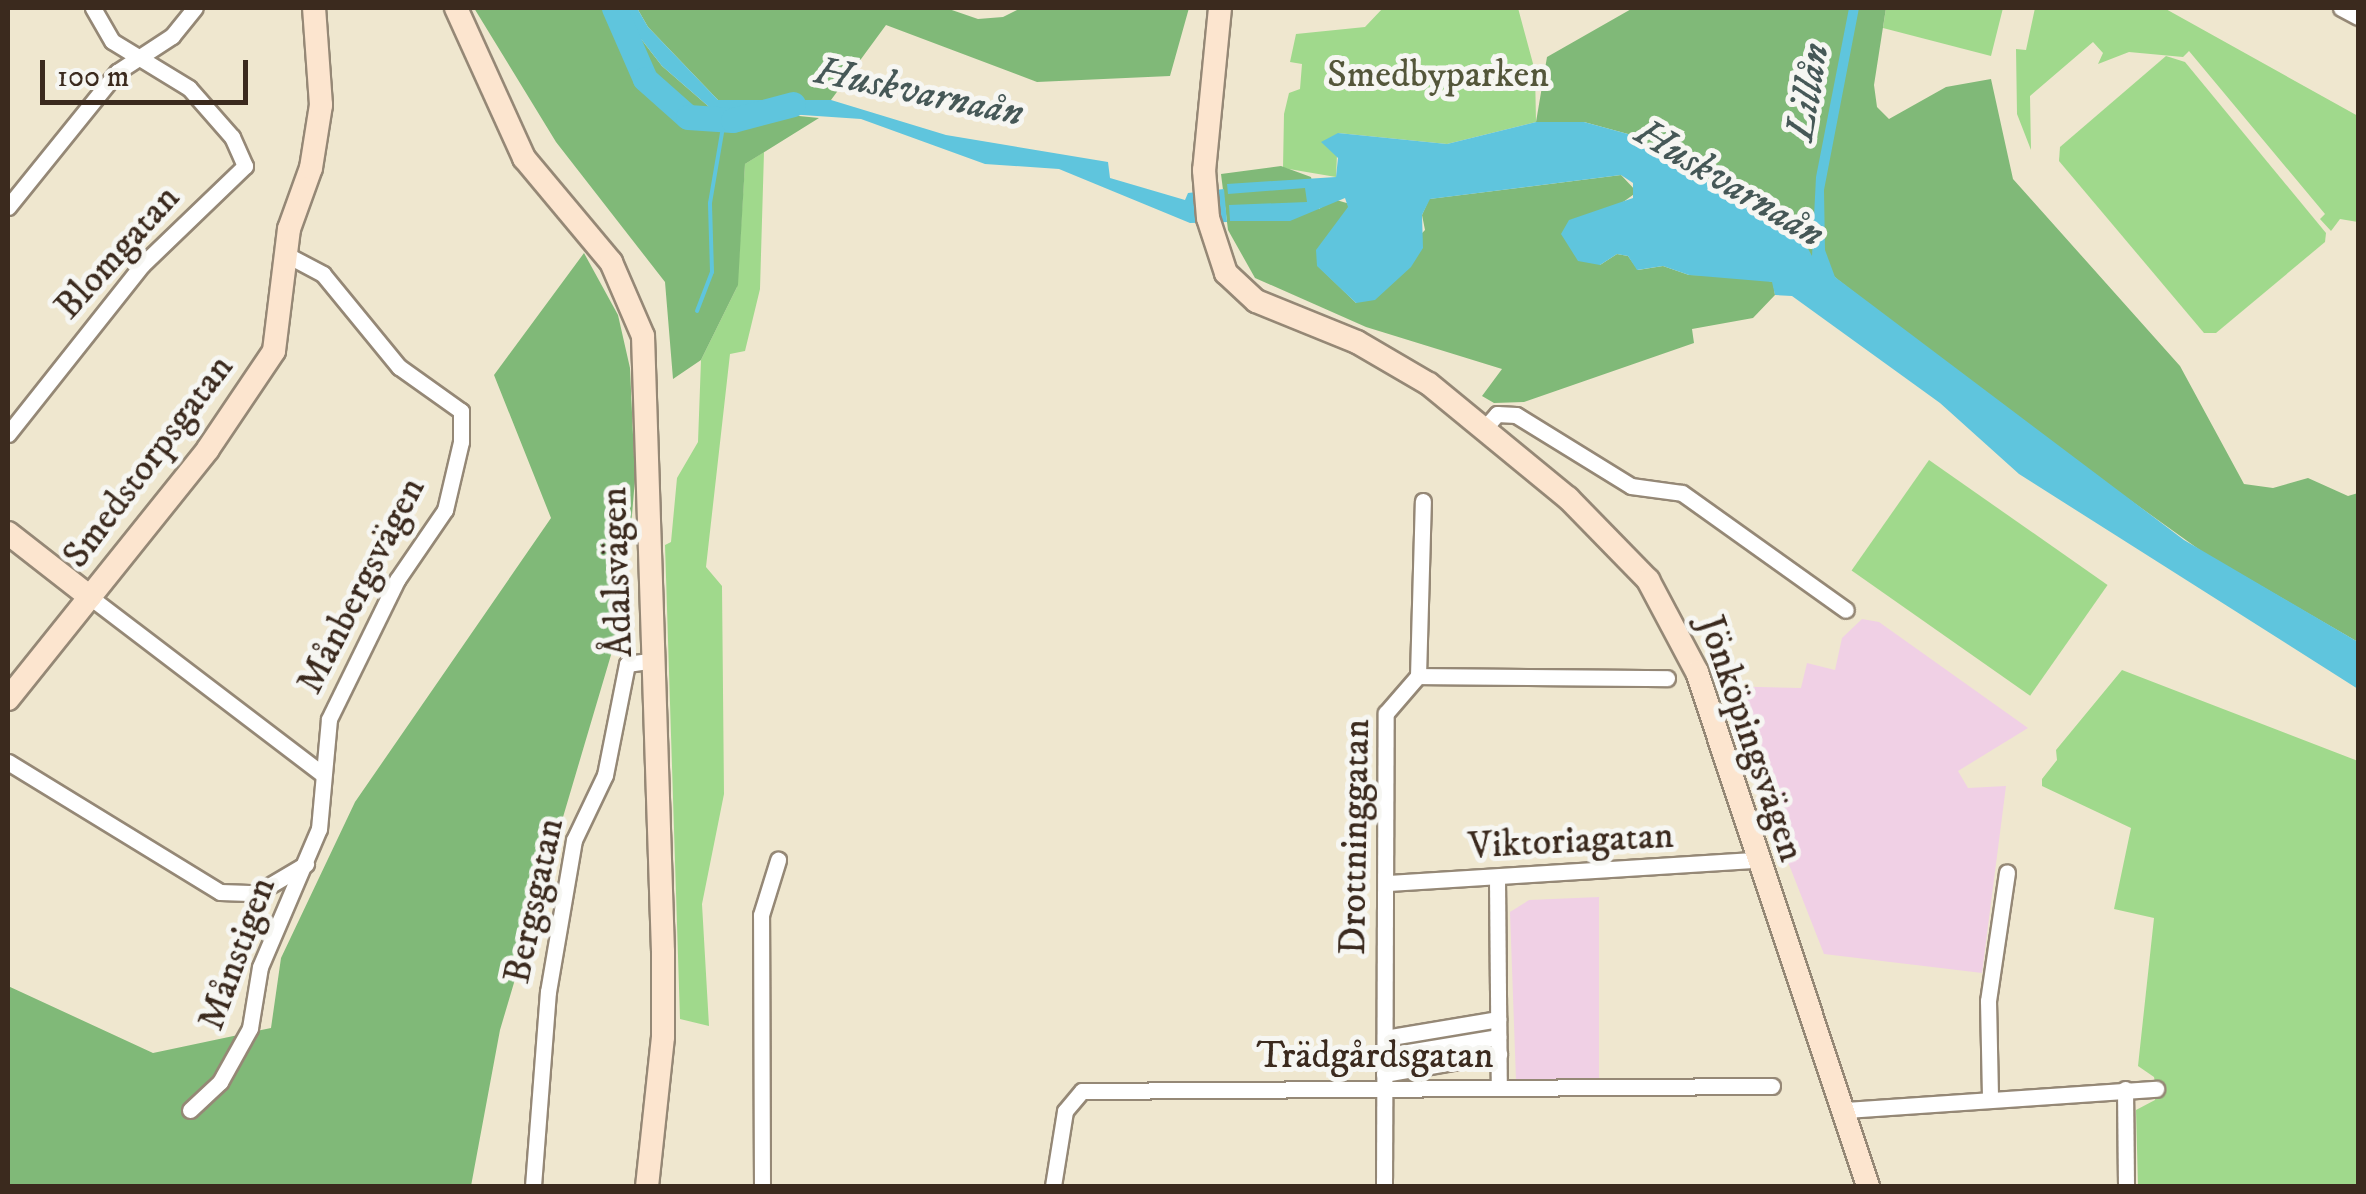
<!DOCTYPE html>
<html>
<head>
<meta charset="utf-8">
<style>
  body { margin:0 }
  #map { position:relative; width:2366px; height:1194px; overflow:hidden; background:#efe7cf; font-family:"IM FELL DW Pica",serif }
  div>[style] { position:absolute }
  .built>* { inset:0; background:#f0d0e5 }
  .green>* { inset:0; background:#a0d98c; transform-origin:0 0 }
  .forest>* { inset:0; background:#80b978 }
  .water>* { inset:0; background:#5fc5dd }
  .stream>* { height:4px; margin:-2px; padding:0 2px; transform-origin:2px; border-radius:2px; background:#5fc5dd }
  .river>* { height:25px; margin:-12.5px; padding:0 12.5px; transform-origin:12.5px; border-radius:12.5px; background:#5fc5dd }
  .roads { filter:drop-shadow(2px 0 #958876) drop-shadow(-2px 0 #958876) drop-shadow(0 2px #958876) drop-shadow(0 -2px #958876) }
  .street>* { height:15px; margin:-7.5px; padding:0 7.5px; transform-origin:7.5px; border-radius:7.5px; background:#fff }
  .secondary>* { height:22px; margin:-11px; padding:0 11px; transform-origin:11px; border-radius:11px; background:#fce5cf }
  span { translate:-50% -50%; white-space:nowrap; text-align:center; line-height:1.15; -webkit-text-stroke:10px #f6f6f2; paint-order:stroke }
  .park-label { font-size:38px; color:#54563a }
  .street-label { font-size:38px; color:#3b2a1e }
  .water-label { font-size:40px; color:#465857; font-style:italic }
  .frame { position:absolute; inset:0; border:10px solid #3b2a1e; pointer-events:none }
  .scale { position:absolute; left:40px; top:60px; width:208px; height:45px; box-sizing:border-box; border:5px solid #3b2a1e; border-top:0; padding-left:12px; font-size:30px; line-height:35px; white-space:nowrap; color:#3b2a1e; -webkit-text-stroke:8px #f6f6f2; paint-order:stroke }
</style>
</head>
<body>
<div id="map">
  <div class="built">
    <div style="clip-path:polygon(1862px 619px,1879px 622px,2028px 728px,1958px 771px,1968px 788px,2006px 786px,1982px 973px,1824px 954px,1719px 686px,1801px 688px,1807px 663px,1835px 670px,1842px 638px)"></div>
    <div style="clip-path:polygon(1599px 897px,1599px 1081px,1516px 1080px,1510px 912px,1529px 900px)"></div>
  </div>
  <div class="green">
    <div style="clip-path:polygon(1383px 8px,1518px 8px,1535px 71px,1536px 122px,1447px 144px,1338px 133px,1336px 177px,1283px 168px,1284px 114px,1289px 93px,1300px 89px,1302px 64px,1290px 62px,1296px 34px,1365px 27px)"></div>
    <div style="clip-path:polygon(1886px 8px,2003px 8px,1991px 56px,1883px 28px)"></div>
    <div style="clip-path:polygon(2035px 8px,2164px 8px,2358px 116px,2358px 222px,2340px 219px,2331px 231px,2320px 219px,2325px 214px,2189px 51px,2183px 57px,2129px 52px,2098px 64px,2103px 53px,2093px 42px,2030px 96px,2031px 150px,2017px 114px,2016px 49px,2026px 50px)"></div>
    <div style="clip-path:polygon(2166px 56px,2185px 62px,2326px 233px,2325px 242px,2216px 333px,2204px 333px,2059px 161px,2060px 147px)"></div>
    <div style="clip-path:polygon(764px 152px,760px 289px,745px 351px,730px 354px,706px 567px,722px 586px,724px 794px,702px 904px,709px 1026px,680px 1019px,665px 545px,671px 542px,677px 478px,698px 442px,701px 360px,737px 287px,745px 164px)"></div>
    <div style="left:1929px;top:460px;width:218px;height:135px;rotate:35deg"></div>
    <div style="clip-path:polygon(2122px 670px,2358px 761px,2358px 1186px,2138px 1186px,2136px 1110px,2155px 1100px,2156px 1089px,2154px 1077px,2138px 1066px,2154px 918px,2114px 909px,2131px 828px,2042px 786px,2042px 779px,2057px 760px,2056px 750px)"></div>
  </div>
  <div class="forest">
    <div style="clip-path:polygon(474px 8px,617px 8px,662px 66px,723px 119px,760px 112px,819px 118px,745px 164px,738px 285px,701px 360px,673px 379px,665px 282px,556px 142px)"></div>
    <div style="clip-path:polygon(637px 8px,946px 8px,978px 19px,1003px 17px,1021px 8px,1189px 8px,1170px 76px,1037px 82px,886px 25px,831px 100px,718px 100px,648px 27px)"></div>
    <div style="clip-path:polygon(1633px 8px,1886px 8px,1874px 85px,1877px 107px,1889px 119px,1946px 87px,1991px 79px,2013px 179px,2180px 366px,2244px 484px,2273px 488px,2308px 478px,2348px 496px,2358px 493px,2358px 642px,2204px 553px,2010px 414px,1837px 279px,1801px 247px,1792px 219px,1774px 206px,1725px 189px,1628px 134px,1584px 122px,1536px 122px,1547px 57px)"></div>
    <div style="clip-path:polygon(1281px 166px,1311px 177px,1319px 209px,1333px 199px,1350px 204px,1317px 265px,1356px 303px,1425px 230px,1422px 215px,1429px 199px,1621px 175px,1637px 192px,1619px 205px,1600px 265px,1617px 254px,1628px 256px,1638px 270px,1663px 266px,1689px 275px,1748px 276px,1773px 282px,1775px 295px,1753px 318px,1692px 329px,1694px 343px,1524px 402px,1494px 403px,1482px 396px,1502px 369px,1366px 327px,1255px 278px,1228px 230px,1221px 174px)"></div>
    <div style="clip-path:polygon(584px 253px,618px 315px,630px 368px,635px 479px,624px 611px,500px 1030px,471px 1186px,8px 1186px,8px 986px,153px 1053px,271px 1028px,281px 958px,355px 802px,551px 518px,494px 375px)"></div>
  </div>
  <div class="water">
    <div style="clip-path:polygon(617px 8px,637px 8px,648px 27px,718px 100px,831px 100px,946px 135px,1108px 162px,1110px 178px,1185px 200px,1188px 193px,1224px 189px,1227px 222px,1190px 223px,1059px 169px,985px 164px,861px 119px,760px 112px,723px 119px,662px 66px)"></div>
    <div style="clip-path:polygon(1849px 8px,1859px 8px,1824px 190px,1825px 250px,1835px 277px,2184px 540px,2358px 642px,2358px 689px,2019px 474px,1940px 403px,1792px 296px,1775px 295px,1772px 282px,1689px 275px,1663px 266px,1637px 270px,1628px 256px,1617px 254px,1600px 265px,1578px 261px,1561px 234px,1569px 220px,1633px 198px,1633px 183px,1621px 175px,1430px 199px,1422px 215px,1423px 248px,1411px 267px,1375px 300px,1356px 303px,1317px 266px,1316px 250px,1348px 207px,1345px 198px,1290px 221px,1230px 221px,1229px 205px,1307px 202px,1305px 188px,1228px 194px,1227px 184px,1336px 177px,1338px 158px,1321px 142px,1338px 133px,1447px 144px,1536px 122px,1584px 122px,1628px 134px,1725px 189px,1774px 206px,1792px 219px,1812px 256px,1816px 177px)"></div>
  </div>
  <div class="stream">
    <div style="left:697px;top:311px;width:42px;rotate:-69deg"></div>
    <div style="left:712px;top:272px;width:69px;rotate:-91.7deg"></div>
    <div style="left:710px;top:203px;width:83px;rotate:-80.3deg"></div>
  </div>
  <div class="river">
    <div style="left:614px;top:8px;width:77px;rotate:66.4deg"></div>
    <div style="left:645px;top:79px;width:57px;rotate:41.5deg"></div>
    <div style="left:688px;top:117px;width:45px;rotate:3.8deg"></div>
    <div style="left:733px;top:120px;width:62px;rotate:-14.9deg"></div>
  </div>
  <div class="roads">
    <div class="street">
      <div style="left:2341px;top:8px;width:19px;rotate:28deg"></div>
      <div style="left:8px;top:207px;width:174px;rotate:-51.1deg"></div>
      <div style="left:117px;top:72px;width:66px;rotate:-33.2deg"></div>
      <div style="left:172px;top:36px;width:36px;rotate:-51deg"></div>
      <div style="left:1484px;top:429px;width:20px;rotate:-49deg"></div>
      <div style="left:1497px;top:414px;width:19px;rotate:3deg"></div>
      <div style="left:1516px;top:415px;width:135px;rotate:31.7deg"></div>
      <div style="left:1631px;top:486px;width:51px;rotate:7.8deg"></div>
      <div style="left:1682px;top:493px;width:201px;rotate:35.5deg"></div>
      <div style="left:8px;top:434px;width:216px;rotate:-51.6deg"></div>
      <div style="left:142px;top:265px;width:143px;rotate:-43.9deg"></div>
      <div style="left:245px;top:166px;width:32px;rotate:-114deg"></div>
      <div style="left:232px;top:137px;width:65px;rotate:-131.3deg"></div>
      <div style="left:189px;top:88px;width:90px;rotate:-148.6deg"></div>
      <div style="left:112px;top:41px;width:38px;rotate:-120deg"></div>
      <div style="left:90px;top:597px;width:292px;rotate:37.3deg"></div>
      <div style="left:1418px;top:676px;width:249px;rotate:0.5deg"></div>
      <div style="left:8px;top:762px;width:249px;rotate:31.5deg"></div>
      <div style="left:220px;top:892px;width:37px;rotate:2deg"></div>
      <div style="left:257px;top:893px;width:57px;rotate:-30.6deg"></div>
      <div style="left:1497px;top:879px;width:209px;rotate:89.5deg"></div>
      <div style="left:1388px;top:883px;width:370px;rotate:-3.6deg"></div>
      <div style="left:1385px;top:1038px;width:115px;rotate:-9.5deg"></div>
      <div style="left:1384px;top:1056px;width:116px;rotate:-9.5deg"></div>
      <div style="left:1384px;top:1074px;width:117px;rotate:-9.9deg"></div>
      <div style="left:2125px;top:1089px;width:97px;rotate:89.4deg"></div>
      <div style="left:1990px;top:1096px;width:95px;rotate:-91.2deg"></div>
      <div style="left:1988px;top:1001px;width:130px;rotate:-81.6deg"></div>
      <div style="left:190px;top:1110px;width:41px;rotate:-43deg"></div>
      <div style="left:220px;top:1082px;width:62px;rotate:-60.9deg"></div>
      <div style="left:250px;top:1028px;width:62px;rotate:-80.7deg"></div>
      <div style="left:260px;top:967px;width:150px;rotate:-66.9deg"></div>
      <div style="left:319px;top:829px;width:110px;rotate:-84.8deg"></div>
      <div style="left:329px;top:719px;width:155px;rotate:-63.9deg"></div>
      <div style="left:397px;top:580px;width:85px;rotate:-55.6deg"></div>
      <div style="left:445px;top:510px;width:70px;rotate:-76.8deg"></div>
      <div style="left:461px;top:442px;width:31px;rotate:-90deg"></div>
      <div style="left:461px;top:411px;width:76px;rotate:-144.6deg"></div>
      <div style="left:399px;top:367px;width:120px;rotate:-129.3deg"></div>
      <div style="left:323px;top:274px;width:43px;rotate:-152.2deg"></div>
      <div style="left:1846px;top:1110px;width:311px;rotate:-3.9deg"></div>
      <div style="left:533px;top:1186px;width:195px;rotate:-85.6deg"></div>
      <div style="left:548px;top:992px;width:154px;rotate:-80.3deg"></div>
      <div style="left:574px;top:840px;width:72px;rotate:-64.5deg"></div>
      <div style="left:605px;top:775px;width:113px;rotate:-78.8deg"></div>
      <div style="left:627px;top:664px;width:28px;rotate:-8deg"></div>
      <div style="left:762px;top:1186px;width:271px;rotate:-90.2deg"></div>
      <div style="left:761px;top:915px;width:58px;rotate:-72.8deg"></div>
      <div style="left:1053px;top:1186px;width:76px;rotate:-80.9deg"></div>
      <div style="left:1065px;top:1111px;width:26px;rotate:-50deg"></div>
      <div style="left:1082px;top:1091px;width:690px;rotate:-0.42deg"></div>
      <div style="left:1384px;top:1186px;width:473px;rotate:-89.8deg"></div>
      <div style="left:1386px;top:713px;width:49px;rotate:-49.1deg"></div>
      <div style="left:1418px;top:676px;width:175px;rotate:-88.4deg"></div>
    </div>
    <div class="secondary">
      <div style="left:456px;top:8px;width:165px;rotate:65.6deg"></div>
      <div style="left:524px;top:158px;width:136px;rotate:50.1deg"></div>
      <div style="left:611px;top:262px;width:81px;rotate:66.6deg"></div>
      <div style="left:643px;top:336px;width:616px;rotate:88.14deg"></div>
      <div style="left:663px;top:952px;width:85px;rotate:90deg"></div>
      <div style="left:663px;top:1037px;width:150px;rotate:96.1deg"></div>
      <div style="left:1220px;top:8px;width:163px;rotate:95.6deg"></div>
      <div style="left:1204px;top:170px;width:48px;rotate:85.2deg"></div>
      <div style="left:1208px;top:218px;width:58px;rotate:71.9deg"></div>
      <div style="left:1226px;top:273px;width:41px;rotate:43deg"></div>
      <div style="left:1256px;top:301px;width:109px;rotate:22.1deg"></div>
      <div style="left:1357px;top:342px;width:83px;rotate:30.3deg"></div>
      <div style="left:1429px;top:384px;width:180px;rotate:39.4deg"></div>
      <div style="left:1568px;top:498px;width:115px;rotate:45.7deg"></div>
      <div style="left:1648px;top:580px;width:104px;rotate:62deg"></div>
      <div style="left:1697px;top:672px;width:542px;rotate:71.6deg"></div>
      <div style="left:8px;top:533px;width:104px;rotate:38deg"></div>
      <div style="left:8px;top:699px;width:320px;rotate:-51.3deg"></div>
      <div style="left:208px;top:449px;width:118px;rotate:-56deg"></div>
      <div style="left:274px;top:351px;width:123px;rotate:-83deg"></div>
      <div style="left:289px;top:229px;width:65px;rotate:-70.2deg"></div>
      <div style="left:311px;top:168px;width:64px;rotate:-81deg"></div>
      <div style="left:321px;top:105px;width:97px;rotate:-94.1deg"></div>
    </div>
  </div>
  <div class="park-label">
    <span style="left:1438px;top:76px">Smedbyparken</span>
  </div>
  <div class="street-label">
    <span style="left:118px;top:253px;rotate:-48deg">Blomgatan</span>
    <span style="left:149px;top:462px;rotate:-53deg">Smedstorpsgatan</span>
    <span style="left:618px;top:572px;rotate:-92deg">Ådalsvägen</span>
    <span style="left:362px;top:586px;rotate:-63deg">Månbergsvägen</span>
    <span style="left:1750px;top:739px;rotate:71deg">Jönköpingsvägen</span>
    <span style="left:1356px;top:837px;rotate:-89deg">Drottninggatan</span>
    <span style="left:1571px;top:842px;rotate:-3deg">Viktoriagatan</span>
    <span style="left:535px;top:901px;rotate:-78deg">Bergsgatan</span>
    <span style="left:238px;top:954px;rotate:-70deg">Månstigen</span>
    <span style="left:1375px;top:1057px">Trädgårdsgatan</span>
  </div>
  <div class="water-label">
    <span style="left:1809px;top:92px;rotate:-80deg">Lillån</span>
    <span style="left:919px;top:93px;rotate:12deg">Huskvarnaån</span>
    <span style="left:1729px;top:184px;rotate:31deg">Huskvarnaån</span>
  </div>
  <div class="frame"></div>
  <div class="scale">100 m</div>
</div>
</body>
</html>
